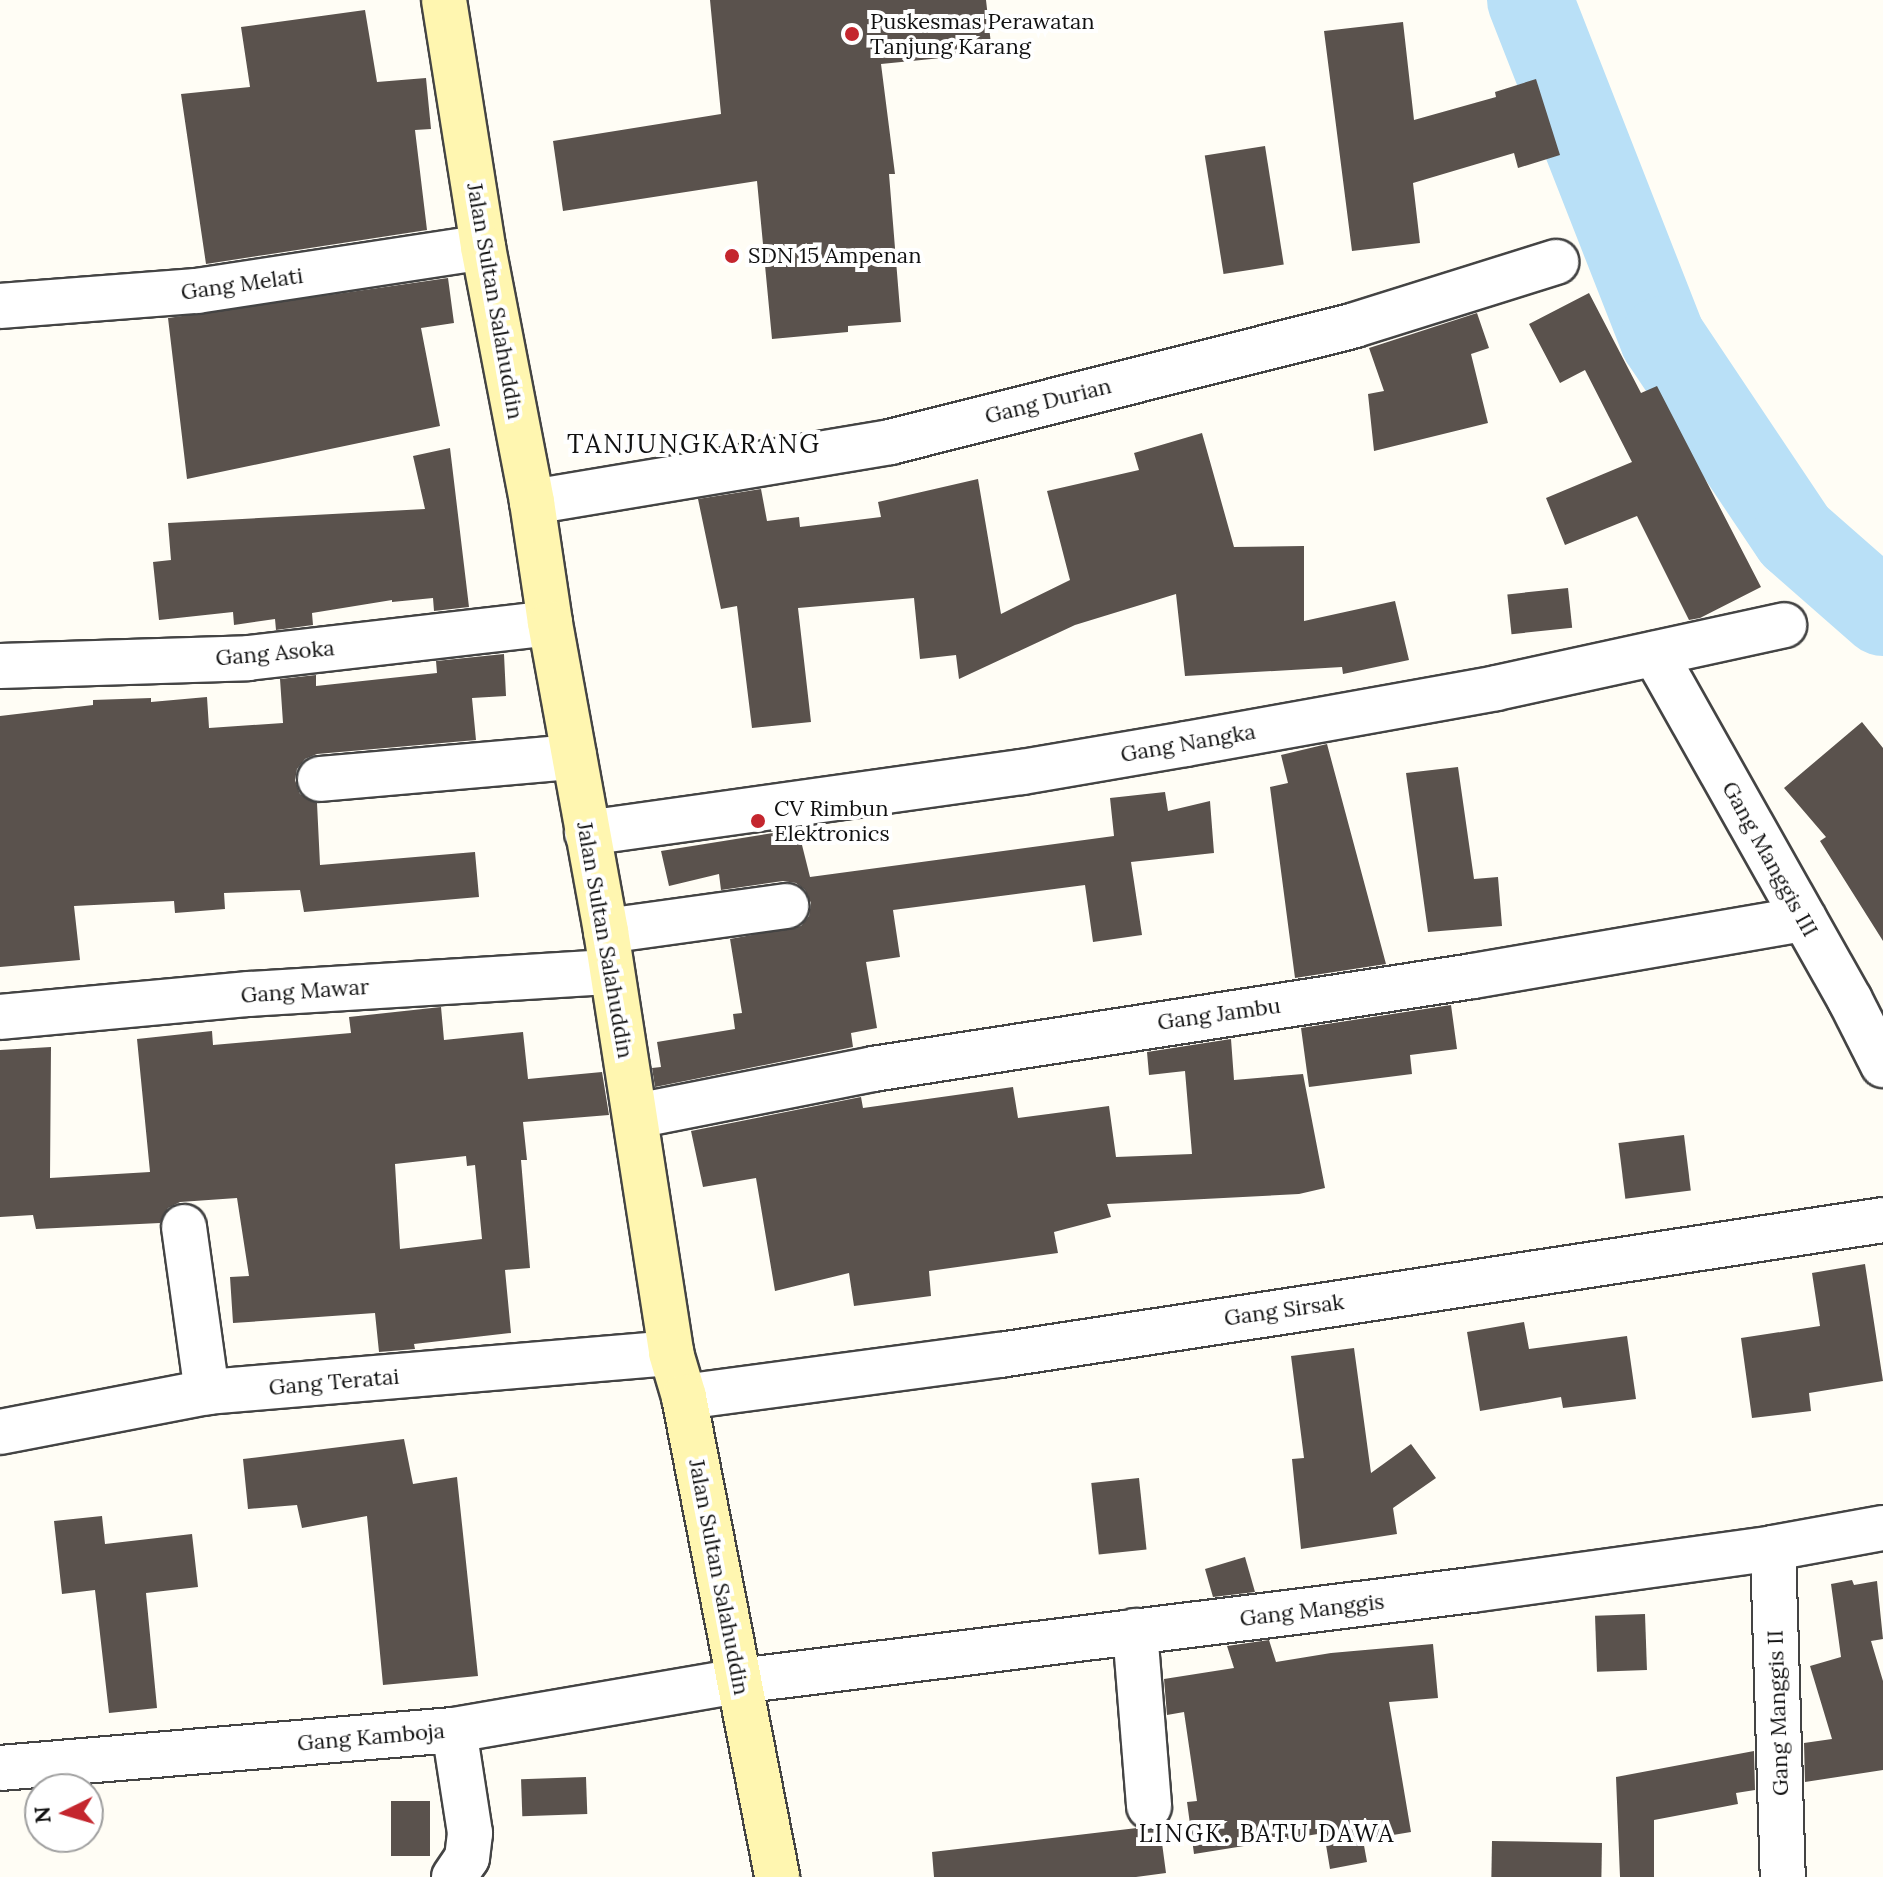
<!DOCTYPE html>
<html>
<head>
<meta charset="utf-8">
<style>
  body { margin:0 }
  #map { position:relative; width:1883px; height:1877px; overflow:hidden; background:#fffdf5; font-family:Lora,serif }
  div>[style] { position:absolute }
  .river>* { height:86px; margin:-43px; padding:0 43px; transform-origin:43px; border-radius:43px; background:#b9e0f7 }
  .building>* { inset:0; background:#5a524d; transform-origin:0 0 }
  .roads { filter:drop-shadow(2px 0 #444) drop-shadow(-2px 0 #444) drop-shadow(0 2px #444) drop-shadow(0 -2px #444) }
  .street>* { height:44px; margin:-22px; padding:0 22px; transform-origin:22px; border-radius:22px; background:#fff }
  .secondary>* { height:44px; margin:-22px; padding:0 22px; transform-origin:22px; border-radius:22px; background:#fff6b0 }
  .dots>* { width:22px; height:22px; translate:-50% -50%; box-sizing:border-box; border:4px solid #fff; border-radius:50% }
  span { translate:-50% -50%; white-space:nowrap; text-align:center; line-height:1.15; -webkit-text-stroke:8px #fff; paint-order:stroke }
  .poi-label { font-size:22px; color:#111 }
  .left { translate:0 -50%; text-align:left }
  .street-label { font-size:22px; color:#111 }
  .neighbourhood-label { font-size:24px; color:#111; letter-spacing:2px }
  .quarter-label { font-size:26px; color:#111; letter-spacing:2px }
  .north { position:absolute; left:24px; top:1773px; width:80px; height:80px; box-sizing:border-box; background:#fff; border:2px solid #a0a0a0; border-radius:50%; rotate:265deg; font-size:22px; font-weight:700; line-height:32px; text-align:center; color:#111 }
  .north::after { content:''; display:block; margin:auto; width:28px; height:36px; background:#c4262e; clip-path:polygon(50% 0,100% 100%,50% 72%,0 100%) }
</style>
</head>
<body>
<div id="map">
  <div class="river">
    <div style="left:1530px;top:0;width:364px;rotate:68.6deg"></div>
    <div style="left:1663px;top:339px;width:237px;rotate:56.2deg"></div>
    <div style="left:1795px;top:536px;width:117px;rotate:41.2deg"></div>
  </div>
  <div class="building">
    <div style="clip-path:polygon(710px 0,986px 0,992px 53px,881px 64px,895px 174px,889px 174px,901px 322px,848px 326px,848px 332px,772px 339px,757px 181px,563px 211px,553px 141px,721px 114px)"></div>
    <div style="clip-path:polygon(365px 10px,377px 82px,426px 78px,431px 129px,415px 130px,427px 230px,206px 264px,181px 94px,250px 87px,241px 27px)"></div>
    <div style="clip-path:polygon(1403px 22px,1414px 120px,1496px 97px,1495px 92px,1536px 79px,1560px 155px,1518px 168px,1514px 153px,1413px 183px,1420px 243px,1352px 251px,1324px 31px)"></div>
    <div style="left:1265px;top:146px;width:120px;height:61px;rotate:81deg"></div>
    <div style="clip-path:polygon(448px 278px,454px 323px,421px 328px,440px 426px,187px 479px,168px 318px)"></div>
    <div style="clip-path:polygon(1589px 293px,1641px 393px,1657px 386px,1761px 587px,1700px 618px,1689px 620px,1637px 516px,1565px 545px,1546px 498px,1632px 462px,1585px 370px,1560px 383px,1529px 324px)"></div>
    <div style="clip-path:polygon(1477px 313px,1489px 348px,1471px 354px,1488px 423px,1374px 451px,1368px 394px,1384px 391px,1369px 348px)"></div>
    <div style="clip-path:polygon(1202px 433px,1234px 547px,1304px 546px,1304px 621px,1395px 601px,1409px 660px,1343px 674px,1342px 667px,1185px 676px,1176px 594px,1075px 625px,959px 679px,956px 655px,920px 659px,914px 598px,798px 608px,811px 722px,752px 728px,737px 606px,721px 609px,698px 499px,761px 489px,767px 521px,799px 517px,800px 527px,881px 517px,878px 502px,978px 479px,1001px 614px,1070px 580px,1047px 491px,1139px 470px,1134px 453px)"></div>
    <div style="clip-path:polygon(450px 448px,469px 607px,434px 611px,433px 598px,392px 602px,392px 600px,312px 613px,313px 625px,276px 630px,275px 619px,234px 625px,233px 612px,159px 620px,153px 562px,171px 560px,168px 523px,425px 509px,413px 456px)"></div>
    <div style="left:1568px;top:588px;width:40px;height:61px;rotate:84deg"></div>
    <div style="clip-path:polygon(504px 654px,506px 696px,472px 698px,476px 740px,317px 754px,305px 759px,297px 769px,295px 780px,300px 794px,317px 803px,320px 865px,475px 852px,479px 897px,304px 912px,300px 890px,224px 893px,225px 909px,175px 913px,174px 901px,74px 906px,80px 960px,0 967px,0 716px,93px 705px,93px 700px,151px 698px,151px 702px,207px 697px,209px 728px,283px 723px,280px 679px,316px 675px,316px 686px,437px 673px,436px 661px)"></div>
    <div style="clip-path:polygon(1862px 722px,1883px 748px,1883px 941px,1820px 841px,1826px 837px,1784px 788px)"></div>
    <div style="clip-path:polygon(1327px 744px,1386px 964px,1295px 978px,1270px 787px,1288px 783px,1281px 755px)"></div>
    <div style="clip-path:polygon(1458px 767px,1474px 879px,1498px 877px,1502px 926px,1428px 932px,1406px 773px)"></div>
    <div style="clip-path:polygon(1165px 792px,1168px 811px,1210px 801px,1214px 853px,1131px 862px,1142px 935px,1093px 942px,1085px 885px,893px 910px,900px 957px,866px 962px,877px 1028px,851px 1033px,853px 1047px,655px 1087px,652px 1068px,661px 1067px,657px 1042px,735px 1029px,733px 1014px,742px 1013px,730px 939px,801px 926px,809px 916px,811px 903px,805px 890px,796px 883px,783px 881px,721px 890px,719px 874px,669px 886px,661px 851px,798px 829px,810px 877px,1114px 836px,1110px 798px)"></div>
    <div style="clip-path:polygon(1451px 1005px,1457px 1049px,1410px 1055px,1412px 1074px,1309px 1087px,1301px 1028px)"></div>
    <div style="clip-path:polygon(evenodd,441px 1007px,444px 1040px,523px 1032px,528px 1079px,602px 1072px,609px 1115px,523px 1122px,527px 1160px,521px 1160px,530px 1268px,505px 1270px,511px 1333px,414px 1344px,415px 1349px,379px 1352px,375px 1313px,233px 1323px,230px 1277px,249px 1276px,237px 1198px,180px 1202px,168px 1208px,160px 1223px,36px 1229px,33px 1215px,0 1217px,0 1050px,51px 1047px,50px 1178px,150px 1172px,137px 1039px,212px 1031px,213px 1045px,351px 1033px,349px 1017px,441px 1007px,466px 1156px,467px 1166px,475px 1165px,482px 1239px,400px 1249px,395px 1164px,466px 1156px)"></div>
    <div style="clip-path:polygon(1231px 1039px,1234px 1080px,1303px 1074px,1325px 1188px,1299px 1194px,1107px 1204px,1111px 1217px,1054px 1232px,1058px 1253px,929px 1271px,931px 1296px,854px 1306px,849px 1273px,775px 1291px,756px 1178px,703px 1187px,691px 1131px,861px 1097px,863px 1108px,1013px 1087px,1018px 1118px,1109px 1106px,1116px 1157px,1192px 1154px,1185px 1071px,1149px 1075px,1147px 1052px)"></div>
    <div style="left:1684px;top:1135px;width:56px;height:66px;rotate:83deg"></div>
    <div style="clip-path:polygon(1865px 1264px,1883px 1381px,1809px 1393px,1811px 1411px,1752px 1418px,1741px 1338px,1820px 1326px,1812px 1273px)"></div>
    <div style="clip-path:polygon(1524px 1322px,1529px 1349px,1627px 1336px,1636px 1399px,1563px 1408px,1561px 1397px,1480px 1411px,1467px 1332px)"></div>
    <div style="clip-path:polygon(1354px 1348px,1371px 1473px,1411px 1444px,1436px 1478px,1393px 1508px,1397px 1534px,1301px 1549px,1292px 1459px,1304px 1458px,1291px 1356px)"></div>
    <div style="clip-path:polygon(404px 1439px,413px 1484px,457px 1477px,478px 1676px,383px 1685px,367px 1516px,302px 1528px,297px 1505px,248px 1509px,243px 1459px)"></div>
    <div style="left:1139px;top:1478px;width:72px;height:48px;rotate:84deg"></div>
    <div style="clip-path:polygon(102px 1516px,105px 1544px,192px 1534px,198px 1587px,146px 1593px,157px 1708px,109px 1713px,95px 1590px,62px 1594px,54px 1521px)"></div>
    <div style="clip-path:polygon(1245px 1557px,1255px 1592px,1213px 1597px,1205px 1569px)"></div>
    <div style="clip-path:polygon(1852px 1580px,1854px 1585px,1877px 1581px,1883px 1639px,1871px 1641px,1883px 1681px,1883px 1770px,1805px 1782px,1804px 1743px,1832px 1739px,1810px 1666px,1841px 1657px,1831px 1584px)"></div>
    <div style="left:1645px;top:1614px;width:56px;height:50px;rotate:88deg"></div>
    <div style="clip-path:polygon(1269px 1640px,1276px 1662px,1331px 1653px,1433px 1644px,1438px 1698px,1389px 1702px,1411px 1832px,1363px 1840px,1367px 1862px,1330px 1869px,1324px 1833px,1194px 1854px,1187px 1802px,1197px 1801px,1184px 1712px,1167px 1715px,1164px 1679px,1234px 1668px,1227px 1646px)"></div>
    <div style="clip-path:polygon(1754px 1751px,1755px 1790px,1736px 1793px,1738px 1804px,1654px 1820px,1654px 1877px,1620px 1877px,1616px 1777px)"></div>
    <div style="left:586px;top:1777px;width:37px;height:65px;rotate:88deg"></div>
    <div style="left:391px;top:1801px;width:39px;height:55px"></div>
    <div style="clip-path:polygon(1137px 1828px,1150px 1831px,1160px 1828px,1166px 1873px,1136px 1877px,934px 1877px,932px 1852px)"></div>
    <div style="left:1492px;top:1841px;width:110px;height:36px;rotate:1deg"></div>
  </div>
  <div class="roads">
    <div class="street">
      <div style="left:0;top:306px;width:198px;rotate:-4.4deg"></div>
      <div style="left:197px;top:291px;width:289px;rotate:-8.7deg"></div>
      <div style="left:532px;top:502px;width:363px;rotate:-9.5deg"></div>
      <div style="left:890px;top:442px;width:479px;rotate:-14.1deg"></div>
      <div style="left:1355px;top:325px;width:211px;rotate:-17.4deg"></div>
      <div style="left:1655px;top:654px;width:397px;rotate:60.6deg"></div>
      <div style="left:1850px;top:1000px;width:73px;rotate:63.1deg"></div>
      <div style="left:0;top:666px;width:248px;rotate:-1.8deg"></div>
      <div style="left:248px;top:658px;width:304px;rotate:-6.6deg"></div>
      <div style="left:320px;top:779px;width:255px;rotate:-5deg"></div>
      <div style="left:587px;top:833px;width:439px;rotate:-8deg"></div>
      <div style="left:1022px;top:772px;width:166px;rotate:-9.7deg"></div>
      <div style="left:1186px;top:744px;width:315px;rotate:-10.2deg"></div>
      <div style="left:1496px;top:688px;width:295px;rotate:-12.3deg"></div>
      <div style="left:606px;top:931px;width:182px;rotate:-7.9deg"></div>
      <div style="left:0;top:1017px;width:250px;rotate:-5.3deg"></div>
      <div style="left:249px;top:994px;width:362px;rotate:-3.5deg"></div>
      <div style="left:636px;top:1116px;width:242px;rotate:-11.2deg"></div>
      <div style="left:873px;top:1069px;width:607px;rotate:-8.81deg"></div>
      <div style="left:1473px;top:976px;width:336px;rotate:-9.8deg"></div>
      <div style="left:184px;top:1227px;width:167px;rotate:82.1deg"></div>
      <div style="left:684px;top:1397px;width:319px;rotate:-7.6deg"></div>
      <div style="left:1000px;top:1355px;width:893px;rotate:-8.69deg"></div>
      <div style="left:0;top:1432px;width:211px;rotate:-10.9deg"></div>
      <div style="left:207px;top:1392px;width:466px;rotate:-4.8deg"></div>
      <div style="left:1773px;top:1548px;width:329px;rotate:88.3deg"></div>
      <div style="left:1135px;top:1631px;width:176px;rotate:85.4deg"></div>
      <div style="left:0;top:1768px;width:456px;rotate:-4.8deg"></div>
      <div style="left:454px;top:1730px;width:289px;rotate:-9.8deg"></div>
      <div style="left:739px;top:1681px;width:739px;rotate:-7.08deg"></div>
      <div style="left:1472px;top:1590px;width:304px;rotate:-7.9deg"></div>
      <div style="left:1773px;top:1548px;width:112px;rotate:-10.3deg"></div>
      <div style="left:454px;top:1877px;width:23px;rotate:-56deg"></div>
      <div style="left:467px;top:1858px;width:25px;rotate:-83deg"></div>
      <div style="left:470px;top:1833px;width:104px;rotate:-98.8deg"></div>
    </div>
    <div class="secondary">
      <div style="left:444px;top:0;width:250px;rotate:81deg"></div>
      <div style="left:483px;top:247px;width:260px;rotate:79.1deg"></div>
      <div style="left:532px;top:502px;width:122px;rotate:81.5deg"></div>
      <div style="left:550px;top:623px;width:313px;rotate:79.7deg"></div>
      <div style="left:606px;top:931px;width:427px;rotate:81.2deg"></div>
      <div style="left:671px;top:1353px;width:46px;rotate:73.5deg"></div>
      <div style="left:684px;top:1397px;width:489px;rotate:79deg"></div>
    </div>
  </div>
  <div class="dots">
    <div style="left:852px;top:34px;background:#c4262e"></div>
    <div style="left:732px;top:256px;background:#c4262e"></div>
    <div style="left:758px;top:821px;background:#c4262e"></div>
  </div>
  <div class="poi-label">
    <span class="left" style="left:870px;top:34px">Puskesmas Perawatan<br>Tanjung Karang</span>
    <span class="left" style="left:748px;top:256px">SDN 15 Ampenan</span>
    <span class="left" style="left:774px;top:821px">CV Rimbun<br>Elektronics</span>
  </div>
  <div class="street-label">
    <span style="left:242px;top:284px;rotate:-8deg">Gang Melati</span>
    <span style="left:495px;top:301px;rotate:80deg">Jalan Sultan Salahuddin</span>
    <span style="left:1048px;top:401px;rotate:-14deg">Gang Durian</span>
    <span style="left:275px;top:653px;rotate:-5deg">Gang Asoka</span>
    <span style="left:1188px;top:743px;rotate:-10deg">Gang Nangka</span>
    <span style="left:1770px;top:859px;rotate:61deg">Gang Manggis III</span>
    <span style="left:605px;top:940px;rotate:80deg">Jalan Sultan Salahuddin</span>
    <span style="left:305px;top:991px;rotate:-4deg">Gang Mawar</span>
    <span style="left:1219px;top:1014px;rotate:-8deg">Gang Jambu</span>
    <span style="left:1284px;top:1310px;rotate:-8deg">Gang Sirsak</span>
    <span style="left:334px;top:1382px;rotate:-5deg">Gang Teratai</span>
    <span style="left:719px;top:1577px;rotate:79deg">Jalan Sultan Salahuddin</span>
    <span style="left:1312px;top:1610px;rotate:-7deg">Gang Manggis</span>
    <span style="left:1778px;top:1713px;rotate:-92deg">Gang Manggis II</span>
    <span style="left:371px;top:1737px;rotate:-5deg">Gang Kamboja</span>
  </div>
  <div class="neighbourhood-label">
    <span style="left:1267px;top:1834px">LINGK. BATU DAWA</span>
  </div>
  <div class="quarter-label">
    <span style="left:694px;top:444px">TANJUNGKARANG</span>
  </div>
  <div class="north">N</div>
</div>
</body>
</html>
